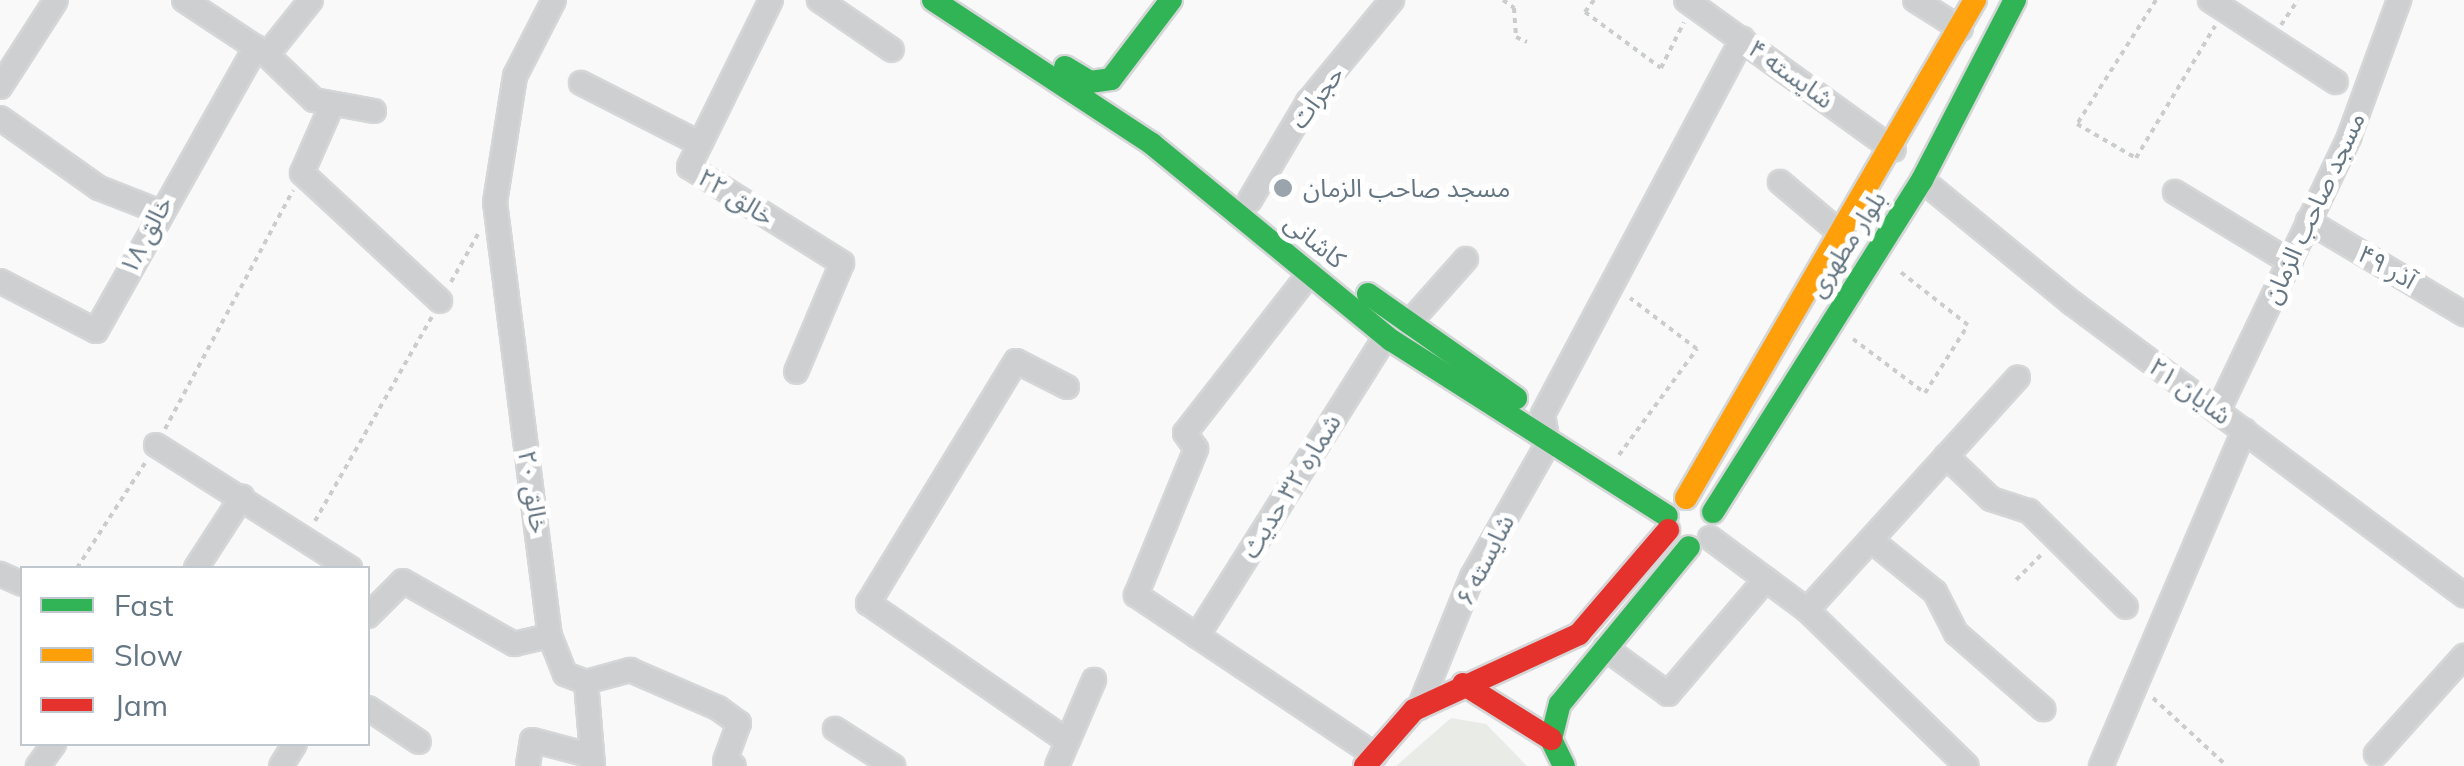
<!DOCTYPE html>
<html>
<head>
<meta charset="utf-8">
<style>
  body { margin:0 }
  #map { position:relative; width:2464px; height:766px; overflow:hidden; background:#f9f9f9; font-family:Mulish,"Noto Sans Arabic",sans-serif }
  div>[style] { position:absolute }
  .green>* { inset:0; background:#e8ebe6 }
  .path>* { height:4px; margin-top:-2px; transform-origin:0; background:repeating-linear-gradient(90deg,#cbcccd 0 5px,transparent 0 10px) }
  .roads { filter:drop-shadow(2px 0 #d5d6d7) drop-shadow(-2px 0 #d5d6d7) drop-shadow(0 2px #d5d6d7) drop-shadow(0 -2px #d5d6d7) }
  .street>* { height:22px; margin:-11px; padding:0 11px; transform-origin:11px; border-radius:11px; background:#cecfd0 }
  .fast>* { height:22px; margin:-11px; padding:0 11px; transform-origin:11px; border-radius:11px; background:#30b455 }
  .slow>* { height:22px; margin:-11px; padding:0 11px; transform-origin:11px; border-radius:11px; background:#ff9f0a }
  .jam>* { height:22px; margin:-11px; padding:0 11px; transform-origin:11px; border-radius:11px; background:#e5322d }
  .dots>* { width:28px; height:28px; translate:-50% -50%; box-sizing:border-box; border:5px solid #fff; border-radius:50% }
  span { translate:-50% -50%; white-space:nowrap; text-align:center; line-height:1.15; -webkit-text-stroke:10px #fff; paint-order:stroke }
  .street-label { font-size:25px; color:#657683 }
  .poi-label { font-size:25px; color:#657683 }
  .left { translate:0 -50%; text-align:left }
  .legend { position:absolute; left:20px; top:566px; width:350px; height:180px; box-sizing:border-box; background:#fff; border:2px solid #c1c8cd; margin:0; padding:12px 18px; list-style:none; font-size:30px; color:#657683 }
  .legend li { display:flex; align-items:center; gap:20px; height:50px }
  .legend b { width:50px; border:2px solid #c1c8cd }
</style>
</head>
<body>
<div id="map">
  <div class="green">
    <div style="clip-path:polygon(1451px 718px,1486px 724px,1527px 766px,1396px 766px)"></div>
  </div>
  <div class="path">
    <div style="left:1503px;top:0;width:14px;rotate:36deg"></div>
    <div style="left:1514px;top:8px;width:29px;rotate:86deg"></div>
    <div style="left:1516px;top:37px;width:12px;rotate:24deg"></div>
    <div style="left:1594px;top:0;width:15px;rotate:127deg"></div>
    <div style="left:1585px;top:12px;width:94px;rotate:36.4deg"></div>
    <div style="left:1661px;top:68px;width:51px;rotate:-63.4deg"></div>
    <div style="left:2156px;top:0;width:147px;rotate:122.5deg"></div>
    <div style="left:2077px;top:124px;width:68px;rotate:30deg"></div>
    <div style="left:2136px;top:158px;width:154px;rotate:-59.1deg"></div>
    <div style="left:2281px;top:25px;width:30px;rotate:-56deg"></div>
    <div style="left:451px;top:282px;width:55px;rotate:-60.6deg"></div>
    <div style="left:1853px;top:339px;width:90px;rotate:36.9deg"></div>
    <div style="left:1925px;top:393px;width:80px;rotate:-57.7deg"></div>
    <div style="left:1968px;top:325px;width:89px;rotate:-141.8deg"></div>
    <div style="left:165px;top:429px;width:271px;rotate:-61.8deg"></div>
    <div style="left:1619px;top:455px;width:132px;rotate:-53.7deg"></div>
    <div style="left:1697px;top:349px;width:84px;rotate:-142.7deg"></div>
    <div style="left:315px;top:521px;width:235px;rotate:-60.2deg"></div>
    <div style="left:77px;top:568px;width:125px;rotate:-57.1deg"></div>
    <div style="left:2016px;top:580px;width:35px;rotate:-45deg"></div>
    <div style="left:2153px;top:698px;width:100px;rotate:42.6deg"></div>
  </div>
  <div class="roads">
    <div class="street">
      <div style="left:184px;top:0;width:100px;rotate:33.5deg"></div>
      <div style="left:267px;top:55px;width:65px;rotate:43.8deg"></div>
      <div style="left:314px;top:100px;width:61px;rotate:10.4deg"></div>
      <div style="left:554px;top:0;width:85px;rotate:117.2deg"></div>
      <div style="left:515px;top:76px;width:128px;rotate:99deg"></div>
      <div style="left:495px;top:202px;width:437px;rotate:82.8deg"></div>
      <div style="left:550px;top:636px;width:41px;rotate:68.5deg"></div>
      <div style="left:565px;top:674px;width:22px;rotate:21deg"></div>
      <div style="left:586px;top:682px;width:84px;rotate:85.2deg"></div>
      <div style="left:771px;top:0;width:186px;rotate:116.2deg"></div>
      <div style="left:689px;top:167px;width:181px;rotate:32.1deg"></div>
      <div style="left:842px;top:263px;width:118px;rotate:112.9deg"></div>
      <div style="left:819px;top:0;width:88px;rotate:34.4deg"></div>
      <div style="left:1686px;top:0;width:256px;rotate:35.8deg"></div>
      <div style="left:1915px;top:0;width:54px;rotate:32.2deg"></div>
      <div style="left:2210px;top:0;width:150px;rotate:33.1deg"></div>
      <div style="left:267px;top:55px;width:70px;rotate:-51.3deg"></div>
      <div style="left:581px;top:83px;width:132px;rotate:27deg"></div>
      <div style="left:0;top:87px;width:103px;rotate:-57.2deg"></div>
      <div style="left:331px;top:107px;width:72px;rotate:113.7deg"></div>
      <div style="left:302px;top:173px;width:188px;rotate:42.8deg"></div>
      <div style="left:0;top:118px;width:121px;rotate:35.3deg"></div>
      <div style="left:99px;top:188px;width:63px;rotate:21.3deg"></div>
      <div style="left:1922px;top:180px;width:194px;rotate:39.4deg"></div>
      <div style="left:2072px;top:303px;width:489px;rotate:36.7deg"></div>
      <div style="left:1780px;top:182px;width:77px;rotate:40.3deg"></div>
      <div style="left:2175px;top:192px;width:135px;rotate:31.3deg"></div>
      <div style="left:1250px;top:200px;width:114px;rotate:-59.4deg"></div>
      <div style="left:1308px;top:102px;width:132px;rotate:-50.5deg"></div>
      <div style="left:2308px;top:221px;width:182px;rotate:30.8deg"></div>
      <div style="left:1310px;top:273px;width:203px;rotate:128deg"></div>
      <div style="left:1185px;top:433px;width:19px;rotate:55deg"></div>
      <div style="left:1196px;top:449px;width:158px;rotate:112.3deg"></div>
      <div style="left:1136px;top:595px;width:288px;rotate:33.8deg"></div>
      <div style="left:0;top:281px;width:108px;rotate:27.5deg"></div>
      <div style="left:96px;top:331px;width:326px;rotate:-60.6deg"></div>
      <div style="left:1408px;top:324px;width:87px;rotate:-48.3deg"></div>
      <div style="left:1067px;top:387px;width:57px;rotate:-153deg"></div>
      <div style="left:1016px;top:361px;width:284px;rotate:121.4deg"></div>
      <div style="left:868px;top:603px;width:242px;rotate:34.7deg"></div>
      <div style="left:2218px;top:411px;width:304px;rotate:-64.4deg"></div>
      <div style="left:2349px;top:137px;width:146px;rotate:-69.9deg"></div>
      <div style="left:156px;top:445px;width:230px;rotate:32.4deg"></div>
      <div style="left:1946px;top:456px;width:62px;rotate:43.7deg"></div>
      <div style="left:1991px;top:499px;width:40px;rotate:18deg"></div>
      <div style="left:2029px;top:511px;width:136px;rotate:44.7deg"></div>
      <div style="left:1710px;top:538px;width:121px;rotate:36.6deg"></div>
      <div style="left:1807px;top:610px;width:223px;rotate:44.3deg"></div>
      <div style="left:1872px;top:541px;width:81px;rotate:39deg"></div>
      <div style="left:1935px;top:592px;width:46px;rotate:62.9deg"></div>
      <div style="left:1956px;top:633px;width:116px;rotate:41.1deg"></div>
      <div style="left:196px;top:568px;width:85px;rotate:-57.1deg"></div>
      <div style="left:0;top:574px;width:24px;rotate:24deg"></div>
      <div style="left:1807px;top:610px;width:314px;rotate:-47.8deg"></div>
      <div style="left:368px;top:616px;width:49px;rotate:-45deg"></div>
      <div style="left:403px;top:581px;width:128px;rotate:29.6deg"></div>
      <div style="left:514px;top:644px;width:37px;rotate:-13deg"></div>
      <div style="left:1197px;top:636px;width:355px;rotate:-57.8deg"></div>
      <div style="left:1605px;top:648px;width:78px;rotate:36.1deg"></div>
      <div style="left:1668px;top:694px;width:151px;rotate:-49.6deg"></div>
      <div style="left:586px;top:682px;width:46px;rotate:-15.3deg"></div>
      <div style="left:630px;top:670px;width:96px;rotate:23.4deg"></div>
      <div style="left:718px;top:708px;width:26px;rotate:36deg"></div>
      <div style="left:739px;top:723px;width:40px;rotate:110.2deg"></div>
      <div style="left:725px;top:761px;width:10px;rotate:29deg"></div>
      <div style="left:368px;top:708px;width:61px;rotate:33.7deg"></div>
      <div style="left:1419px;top:708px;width:141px;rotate:-68deg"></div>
      <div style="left:1472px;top:577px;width:154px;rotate:-60.4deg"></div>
      <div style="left:1548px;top:443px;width:29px;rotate:-100deg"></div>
      <div style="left:1543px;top:414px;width:425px;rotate:-62deg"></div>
      <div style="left:835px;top:729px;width:69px;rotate:32.5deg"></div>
      <div style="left:2376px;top:754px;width:132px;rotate:-48.1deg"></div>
      <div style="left:528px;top:765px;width:25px;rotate:-81deg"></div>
      <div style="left:532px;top:740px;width:62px;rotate:14.9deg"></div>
      <div style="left:38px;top:766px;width:27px;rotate:-54deg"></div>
      <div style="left:281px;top:766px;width:26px;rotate:-58deg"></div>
      <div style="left:1057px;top:766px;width:94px;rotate:-66.7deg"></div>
      <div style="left:2101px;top:766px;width:365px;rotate:-66.9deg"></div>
    </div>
    <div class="fast">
      <div style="left:933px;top:0;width:262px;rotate:33.3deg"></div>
      <div style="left:1152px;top:144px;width:309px;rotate:39.4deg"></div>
      <div style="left:1391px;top:340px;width:327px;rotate:32.5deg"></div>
      <div style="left:1065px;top:67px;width:29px;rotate:31deg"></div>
      <div style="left:1090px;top:82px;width:21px;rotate:-8deg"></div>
      <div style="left:1111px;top:79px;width:99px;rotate:-52.8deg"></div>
      <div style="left:1368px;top:294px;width:181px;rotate:35.1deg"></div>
      <div style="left:1713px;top:512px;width:392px;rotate:-57.8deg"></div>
      <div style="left:1922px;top:180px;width:203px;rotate:-62.7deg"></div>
      <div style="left:1564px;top:766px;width:30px;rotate:-116deg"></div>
      <div style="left:1551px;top:739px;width:36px;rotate:-76deg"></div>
      <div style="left:1560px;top:704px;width:203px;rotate:-50.6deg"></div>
    </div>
    <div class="slow">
      <div style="left:1686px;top:498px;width:576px;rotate:-59.87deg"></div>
    </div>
    <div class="jam">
      <div style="left:1463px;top:684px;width:104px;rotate:32deg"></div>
      <div style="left:1365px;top:766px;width:74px;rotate:-48.8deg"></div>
      <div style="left:1414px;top:710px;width:182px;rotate:-24.7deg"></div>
      <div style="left:1579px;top:634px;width:137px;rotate:-49.4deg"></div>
    </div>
  </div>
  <div class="dots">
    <div style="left:1283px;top:188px;background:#99a4ac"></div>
  </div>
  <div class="street-label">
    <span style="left:1791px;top:74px;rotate:36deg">شایسته ۴</span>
    <span style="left:1317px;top:97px;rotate:-53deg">حجرات</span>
    <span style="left:736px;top:197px;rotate:32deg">خالق ۲۲</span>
    <span style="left:2314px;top:208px;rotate:-65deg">مسجد صاحب الزمان</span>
    <span style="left:146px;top:235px;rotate:-62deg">خالق ۱۸</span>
    <span style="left:1315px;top:241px;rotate:39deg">کاشانی</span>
    <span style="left:1847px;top:244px;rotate:-57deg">بلوار مطهری</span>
    <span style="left:2387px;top:267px;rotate:30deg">آذر ۴۹</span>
    <span style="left:2190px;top:391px;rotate:36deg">شایان ۲۱</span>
    <span style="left:1291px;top:486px;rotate:-58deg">شماره ۳۲ حدیث</span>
    <span style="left:533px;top:492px;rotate:81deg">خالق ۲۰</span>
    <span style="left:1485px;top:560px;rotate:-63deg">شایسته ۶</span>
  </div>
  <div class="poi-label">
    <span class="left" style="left:1303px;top:188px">مسجد صاحب الزمان</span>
  </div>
  <ul class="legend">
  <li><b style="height:12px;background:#30b455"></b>Fast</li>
  <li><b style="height:12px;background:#ff9f0a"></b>Slow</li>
  <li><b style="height:12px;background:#e5322d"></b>Jam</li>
  </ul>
</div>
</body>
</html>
